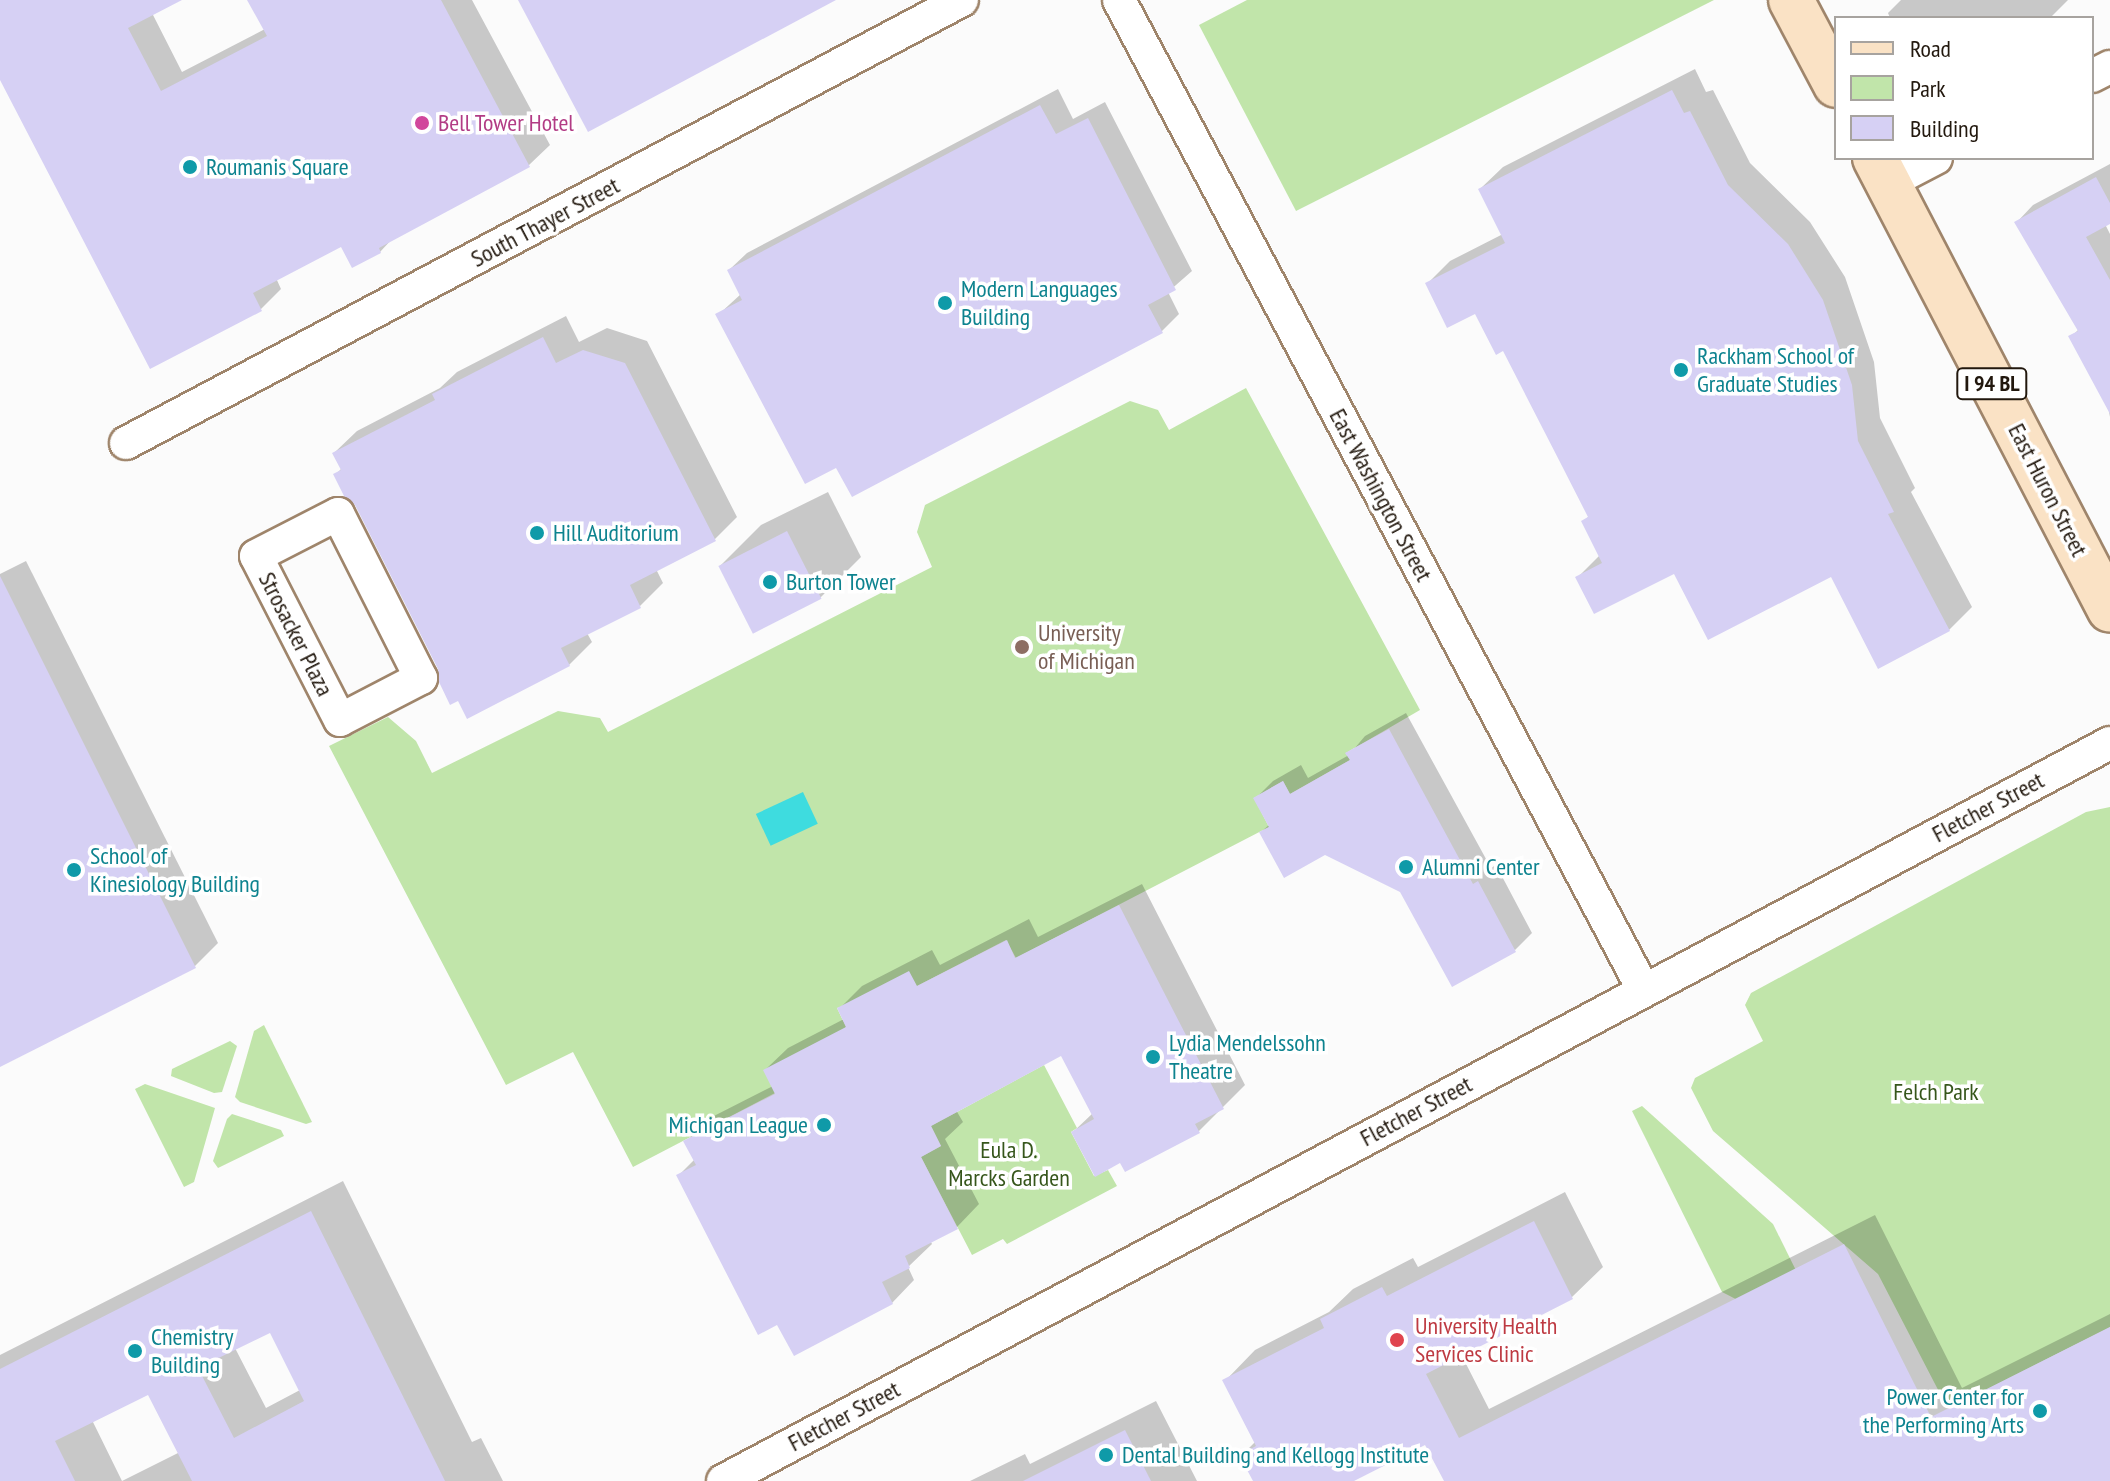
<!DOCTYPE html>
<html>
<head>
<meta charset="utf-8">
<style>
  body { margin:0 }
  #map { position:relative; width:2110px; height:1481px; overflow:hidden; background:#fbfbfb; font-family:"PT Sans Narrow",sans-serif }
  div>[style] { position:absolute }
  .green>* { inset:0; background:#c1e5aa }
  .water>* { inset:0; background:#3edcdf; transform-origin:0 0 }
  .shadow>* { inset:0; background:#0003 }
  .building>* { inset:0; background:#d6d0f4; transform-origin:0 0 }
  .roads { filter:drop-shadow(2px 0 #9f856b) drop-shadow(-2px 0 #9f856b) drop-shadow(0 2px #9f856b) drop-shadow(0 -2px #9f856b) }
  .street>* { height:32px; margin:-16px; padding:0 16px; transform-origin:16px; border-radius:16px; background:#fff }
  .primary>* { height:44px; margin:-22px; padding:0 22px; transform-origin:22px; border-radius:22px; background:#fae2c5 }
  .dots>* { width:22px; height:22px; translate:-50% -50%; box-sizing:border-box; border:4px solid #fff; border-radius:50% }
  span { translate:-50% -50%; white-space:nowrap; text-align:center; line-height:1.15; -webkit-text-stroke:7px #fff; paint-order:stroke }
  .shield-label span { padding:2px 6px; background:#fff; border:2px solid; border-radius:6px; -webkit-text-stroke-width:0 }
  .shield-label { font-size:22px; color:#22180e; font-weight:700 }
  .hotel-label { font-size:24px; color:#b23c85 }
  .left { translate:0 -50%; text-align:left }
  .culture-label { font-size:24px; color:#0d838f }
  .right { translate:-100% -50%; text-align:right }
  .street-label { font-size:24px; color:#22180e }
  .education-label { font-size:24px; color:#785e54 }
  .park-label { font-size:24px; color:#36561b }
  .health-label { font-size:24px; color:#be3a42 }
  .legend { position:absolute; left:1834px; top:16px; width:260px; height:144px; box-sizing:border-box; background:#fff; border:2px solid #a7a39f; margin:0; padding:10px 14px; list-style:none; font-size:24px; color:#22180e }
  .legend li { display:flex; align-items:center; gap:16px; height:40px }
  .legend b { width:40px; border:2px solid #a7a39f }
</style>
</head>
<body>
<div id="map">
  <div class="green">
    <div style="clip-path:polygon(1247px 0,1714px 0,1296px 211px,1199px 25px)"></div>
    <div style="clip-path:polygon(1246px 388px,1420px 710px,1346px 753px,1350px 760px,1290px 794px,1283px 781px,1254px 798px,1269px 827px,1016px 958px,1006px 940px,917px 986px,837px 1008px,846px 1027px,775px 1093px,633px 1167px,573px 1052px,506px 1085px,329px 746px,388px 717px,416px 741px,432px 773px,558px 711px,600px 718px,608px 732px,932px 567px,917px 532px,925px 505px,1130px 401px,1158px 410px,1169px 430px)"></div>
    <div style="clip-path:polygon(2110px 807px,2110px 1327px,1948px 1409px,1878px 1274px,1713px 1131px,1691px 1088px,1695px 1078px,1763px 1041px,1745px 1005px,1751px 993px,2086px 812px)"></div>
    <div style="clip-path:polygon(264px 1025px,312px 1122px,306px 1124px,240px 1102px,235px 1097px,254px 1031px)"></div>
    <div style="clip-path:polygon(230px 1041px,237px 1046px,222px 1092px,214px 1093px,171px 1076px,172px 1069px)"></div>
    <div style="clip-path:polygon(1044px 1065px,1077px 1128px,1071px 1132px,1094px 1176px,1108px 1170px,1117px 1186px,1007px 1244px,1003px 1239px,972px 1255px,921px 1157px,941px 1146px,931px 1126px)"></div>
    <div style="clip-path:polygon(145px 1084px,215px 1108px,194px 1182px,184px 1187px,135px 1089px)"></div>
    <div style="clip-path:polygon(1642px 1106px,1773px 1224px,1826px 1331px,1812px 1338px,1722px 1292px,1632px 1111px)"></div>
    <div style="clip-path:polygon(232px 1114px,281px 1130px,284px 1136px,218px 1168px,213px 1161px,227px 1119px)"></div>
  </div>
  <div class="water">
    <div style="left:803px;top:792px;width:35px;height:52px;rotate:65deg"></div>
  </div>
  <div class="shadow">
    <div style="clip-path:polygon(0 0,178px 0,152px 13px,182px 72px,265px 29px,250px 0,472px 0,550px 145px,529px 165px,393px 238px,380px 252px,342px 244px,276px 278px,281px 289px,261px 309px,151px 366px,0 75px)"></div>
    <div style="clip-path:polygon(1901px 0,2068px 0,2050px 18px,1890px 18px,1888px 13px)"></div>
    <div style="clip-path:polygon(1695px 69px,1706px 92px,1713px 90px,1750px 163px,1810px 222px,1845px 277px,1874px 362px,1880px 418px,1915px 488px,1911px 492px,1972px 607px,1949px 630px,1832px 575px,1674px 571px,1577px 578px,1600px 555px,1583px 522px,1589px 516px,1504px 349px,1476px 311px,1427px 284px,1450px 261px,1503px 234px,1480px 189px,1503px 167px)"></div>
    <div style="clip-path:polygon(1058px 89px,1073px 119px,1105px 102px,1192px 271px,1168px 292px,1179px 314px,1162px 331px,837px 465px,718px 315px,741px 294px,729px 270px,747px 253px)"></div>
    <div style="clip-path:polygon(2110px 164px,2110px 221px,2105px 224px,2110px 234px,2110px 417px,2108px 407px,2071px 337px,2079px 329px,2017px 222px,2033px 205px)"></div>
    <div style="clip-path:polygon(566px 316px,579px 342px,607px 328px,647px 341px,737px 517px,715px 539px,656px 569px,663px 583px,640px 606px,587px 633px,592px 642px,569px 665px,440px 669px,357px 504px,335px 475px,342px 468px,334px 453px,357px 431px,440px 388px,457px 372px)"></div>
    <div style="clip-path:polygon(828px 492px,861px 557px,820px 598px,720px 566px,761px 525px)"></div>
    <div style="clip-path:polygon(26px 561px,218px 943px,195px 966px,0 1065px,0 574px)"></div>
    <div style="clip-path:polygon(1406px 713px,1491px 868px,1496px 865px,1532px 933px,1515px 950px,1325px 853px,1261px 832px,1270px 824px,1256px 798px,1273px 781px,1301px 765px,1308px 778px,1349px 755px,1365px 736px)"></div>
    <div style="clip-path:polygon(1142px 884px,1245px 1085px,1199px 1131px,1126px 1169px,1121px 1161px,1073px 1132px,1093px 1113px,1062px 1053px,956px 1110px,963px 1122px,945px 1139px,979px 1204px,957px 1227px,930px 1240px,932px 1244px,908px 1267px,914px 1280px,892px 1303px,778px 1322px,678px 1176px,695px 1159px,686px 1142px,708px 1119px,773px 1086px,765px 1070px,788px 1048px,844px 1019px,839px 1009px,862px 986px,932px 950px,940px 965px,1029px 919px,1038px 937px)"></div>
    <div style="clip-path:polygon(evenodd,343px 1181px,472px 1442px,481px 1438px,503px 1481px,0 1481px,0 1355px,343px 1181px,270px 1331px,300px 1390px,266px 1408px,235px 1348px,270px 1331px,343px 1181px,149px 1392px,180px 1452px,122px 1481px,92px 1420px,149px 1392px)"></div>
    <div style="clip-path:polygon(1565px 1192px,1603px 1267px,1572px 1297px,1461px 1354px,1489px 1409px,1875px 1215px,1962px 1388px,2110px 1314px,2110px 1481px,1446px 1481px,1426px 1442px,1349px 1481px,1255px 1481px,1242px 1455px,1256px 1441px,1225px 1381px,1255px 1350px,1329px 1312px,1353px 1289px,1413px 1258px,1418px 1267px)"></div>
    <div style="clip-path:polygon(1156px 1401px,1197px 1481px,970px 1481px,1025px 1454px,1030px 1464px)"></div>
  </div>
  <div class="building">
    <div style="clip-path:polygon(0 0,182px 0,128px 28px,161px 91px,267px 36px,247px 0,441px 0,530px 167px,379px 248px,381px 253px,352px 268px,341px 247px,253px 293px,262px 311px,150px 369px,0 80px)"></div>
    <div style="clip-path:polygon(518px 0,836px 0,588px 132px)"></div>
    <div style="clip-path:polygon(1672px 90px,1684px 113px,1690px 111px,1728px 185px,1788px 244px,1823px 300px,1852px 385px,1858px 441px,1894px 512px,1888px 514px,1950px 631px,1878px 669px,1831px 577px,1708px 640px,1674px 574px,1594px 614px,1575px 577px,1602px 563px,1581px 521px,1588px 517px,1562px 466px,1503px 351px,1496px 355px,1475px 314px,1447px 328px,1425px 283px,1505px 243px,1478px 189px)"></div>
    <div style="clip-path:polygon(1040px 105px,1056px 134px,1088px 118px,1176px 290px,1148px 305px,1163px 333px,852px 497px,836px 468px,805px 484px,715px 314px,742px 300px,727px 270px)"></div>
    <div style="clip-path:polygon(2096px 177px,2110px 203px,2110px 224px,2086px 237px,2110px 280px,2110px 414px,2068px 336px,2078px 331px,2014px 222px)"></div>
    <div style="clip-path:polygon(543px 337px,556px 363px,583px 350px,625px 363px,716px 541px,630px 585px,641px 608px,561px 648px,570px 666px,467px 719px,458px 701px,450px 705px,439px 682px,438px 669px,355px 505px,344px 496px,333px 474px,341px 470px,332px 453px,435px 400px,432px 394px)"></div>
    <div style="left:787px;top:531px;width:76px;height:77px;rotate:63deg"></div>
    <div style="clip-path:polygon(0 576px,196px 968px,0 1067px)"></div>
    <div style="clip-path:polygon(1389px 729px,1473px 884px,1478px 881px,1516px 952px,1452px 987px,1400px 892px,1325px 855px,1284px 878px,1259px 832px,1269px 827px,1253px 798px,1283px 781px,1290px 794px,1350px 760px,1345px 753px)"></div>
    <div style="clip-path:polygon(1119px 905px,1224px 1109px,1195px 1124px,1200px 1133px,1125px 1172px,1120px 1163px,1095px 1177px,1071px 1132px,1094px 1119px,1061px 1056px,931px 1126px,941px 1146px,921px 1157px,958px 1229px,905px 1256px,910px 1268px,882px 1282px,893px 1304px,794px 1356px,777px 1325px,758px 1335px,676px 1175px,696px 1165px,683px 1141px,775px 1094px,763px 1070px,846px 1027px,837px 1008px,909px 971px,917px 986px,1007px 940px,1015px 958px)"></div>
    <div style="clip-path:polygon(evenodd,311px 1211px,445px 1481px,192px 1481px,148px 1395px,55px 1441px,75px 1481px,0 1481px,0 1369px,311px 1211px,270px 1333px,304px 1401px,234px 1438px,198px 1368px,270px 1333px)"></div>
    <div style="clip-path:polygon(1534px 1221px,1573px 1299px,1426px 1374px,1459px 1438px,1844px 1244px,1931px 1417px,2110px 1327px,2110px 1481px,1444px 1481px,1425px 1445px,1354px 1481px,1253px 1481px,1239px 1455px,1256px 1446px,1222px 1380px,1324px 1328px,1320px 1319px,1382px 1287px,1387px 1296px)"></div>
    <div style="clip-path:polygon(1125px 1430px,1151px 1481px,1023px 1481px)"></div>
  </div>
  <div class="roads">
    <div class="street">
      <div style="left:1119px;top:0;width:1119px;rotate:62.08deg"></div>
      <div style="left:2092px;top:76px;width:20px;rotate:-27deg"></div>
      <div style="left:1888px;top:183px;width:54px;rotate:-27.5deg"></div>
      <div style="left:126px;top:443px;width:946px;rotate:-27.92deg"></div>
      <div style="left:338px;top:514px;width:184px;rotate:63.2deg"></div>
      <div style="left:421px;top:678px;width:91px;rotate:152.6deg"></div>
      <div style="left:340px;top:720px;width:184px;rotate:-117.1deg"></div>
      <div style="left:256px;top:556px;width:92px;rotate:-27.1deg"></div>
      <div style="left:723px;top:1481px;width:1571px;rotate:-28.02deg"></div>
    </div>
    <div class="primary">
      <div style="left:1791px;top:0;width:96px;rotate:62.1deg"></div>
      <div style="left:1875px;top:158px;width:509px;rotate:62.53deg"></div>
    </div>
  </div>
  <div class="dots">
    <div style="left:422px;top:123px;background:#d1479c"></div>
    <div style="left:190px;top:167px;background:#0f9aa8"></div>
    <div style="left:945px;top:303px;background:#0f9aa8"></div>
    <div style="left:1681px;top:370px;background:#0f9aa8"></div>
    <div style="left:537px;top:533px;background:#0f9aa8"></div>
    <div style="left:770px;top:582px;background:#0f9aa8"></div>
    <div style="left:1022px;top:647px;background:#8d6e63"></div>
    <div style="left:1406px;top:867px;background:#0f9aa8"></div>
    <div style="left:74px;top:870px;background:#0f9aa8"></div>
    <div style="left:1153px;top:1057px;background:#0f9aa8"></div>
    <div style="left:824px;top:1125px;background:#0f9aa8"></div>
    <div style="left:1397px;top:1340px;background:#e0444e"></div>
    <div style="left:135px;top:1351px;background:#0f9aa8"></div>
    <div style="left:2040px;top:1411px;background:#0f9aa8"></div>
    <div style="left:1106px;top:1455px;background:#0f9aa8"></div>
  </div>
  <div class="shield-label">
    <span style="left:1992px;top:384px">I 94 BL</span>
  </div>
  <div class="hotel-label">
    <span class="left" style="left:438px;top:123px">Bell Tower Hotel</span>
  </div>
  <div class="culture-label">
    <span class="left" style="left:206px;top:167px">Roumanis Square</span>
    <span class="left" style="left:961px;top:303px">Modern Languages<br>Building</span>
    <span class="left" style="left:1697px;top:370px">Rackham School of<br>Graduate Studies</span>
    <span class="left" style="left:553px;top:533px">Hill Auditorium</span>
    <span class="left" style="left:786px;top:582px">Burton Tower</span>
    <span class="left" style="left:90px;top:870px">School of<br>Kinesiology Building</span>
    <span class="left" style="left:1422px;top:867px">Alumni Center</span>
    <span class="left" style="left:1169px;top:1057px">Lydia Mendelssohn<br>Theatre</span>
    <span class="right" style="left:808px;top:1125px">Michigan League</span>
    <span class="left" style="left:151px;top:1351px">Chemistry<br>Building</span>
    <span class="right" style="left:2024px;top:1411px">Power Center for<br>the Performing Arts</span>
    <span class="left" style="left:1122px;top:1455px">Dental Building and Kellogg Institute</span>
  </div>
  <div class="street-label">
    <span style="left:545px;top:222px;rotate:-28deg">South Thayer Street</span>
    <span style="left:2048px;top:490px;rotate:63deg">East Huron Street</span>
    <span style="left:1381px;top:495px;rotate:62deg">East Washington Street</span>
    <span style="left:296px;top:634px;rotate:63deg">Strosacker Plaza</span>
    <span style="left:1988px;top:807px;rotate:-28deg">Fletcher Street</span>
    <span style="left:1416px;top:1111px;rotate:-28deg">Fletcher Street</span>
    <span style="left:844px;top:1416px;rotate:-28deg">Fletcher Street</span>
  </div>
  <div class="education-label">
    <span class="left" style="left:1038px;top:647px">University<br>of Michigan</span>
  </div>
  <div class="park-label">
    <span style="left:1936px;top:1092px">Felch Park</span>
    <span style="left:1009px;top:1164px">Eula D.<br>Marcks Garden</span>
  </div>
  <div class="health-label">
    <span class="left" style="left:1415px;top:1340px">University Health<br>Services Clinic</span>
  </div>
  <ul class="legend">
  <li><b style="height:10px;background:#fae2c5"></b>Road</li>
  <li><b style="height:22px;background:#c1e5aa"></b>Park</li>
  <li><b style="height:22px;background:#d6d0f4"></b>Building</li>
  </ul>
</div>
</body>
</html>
